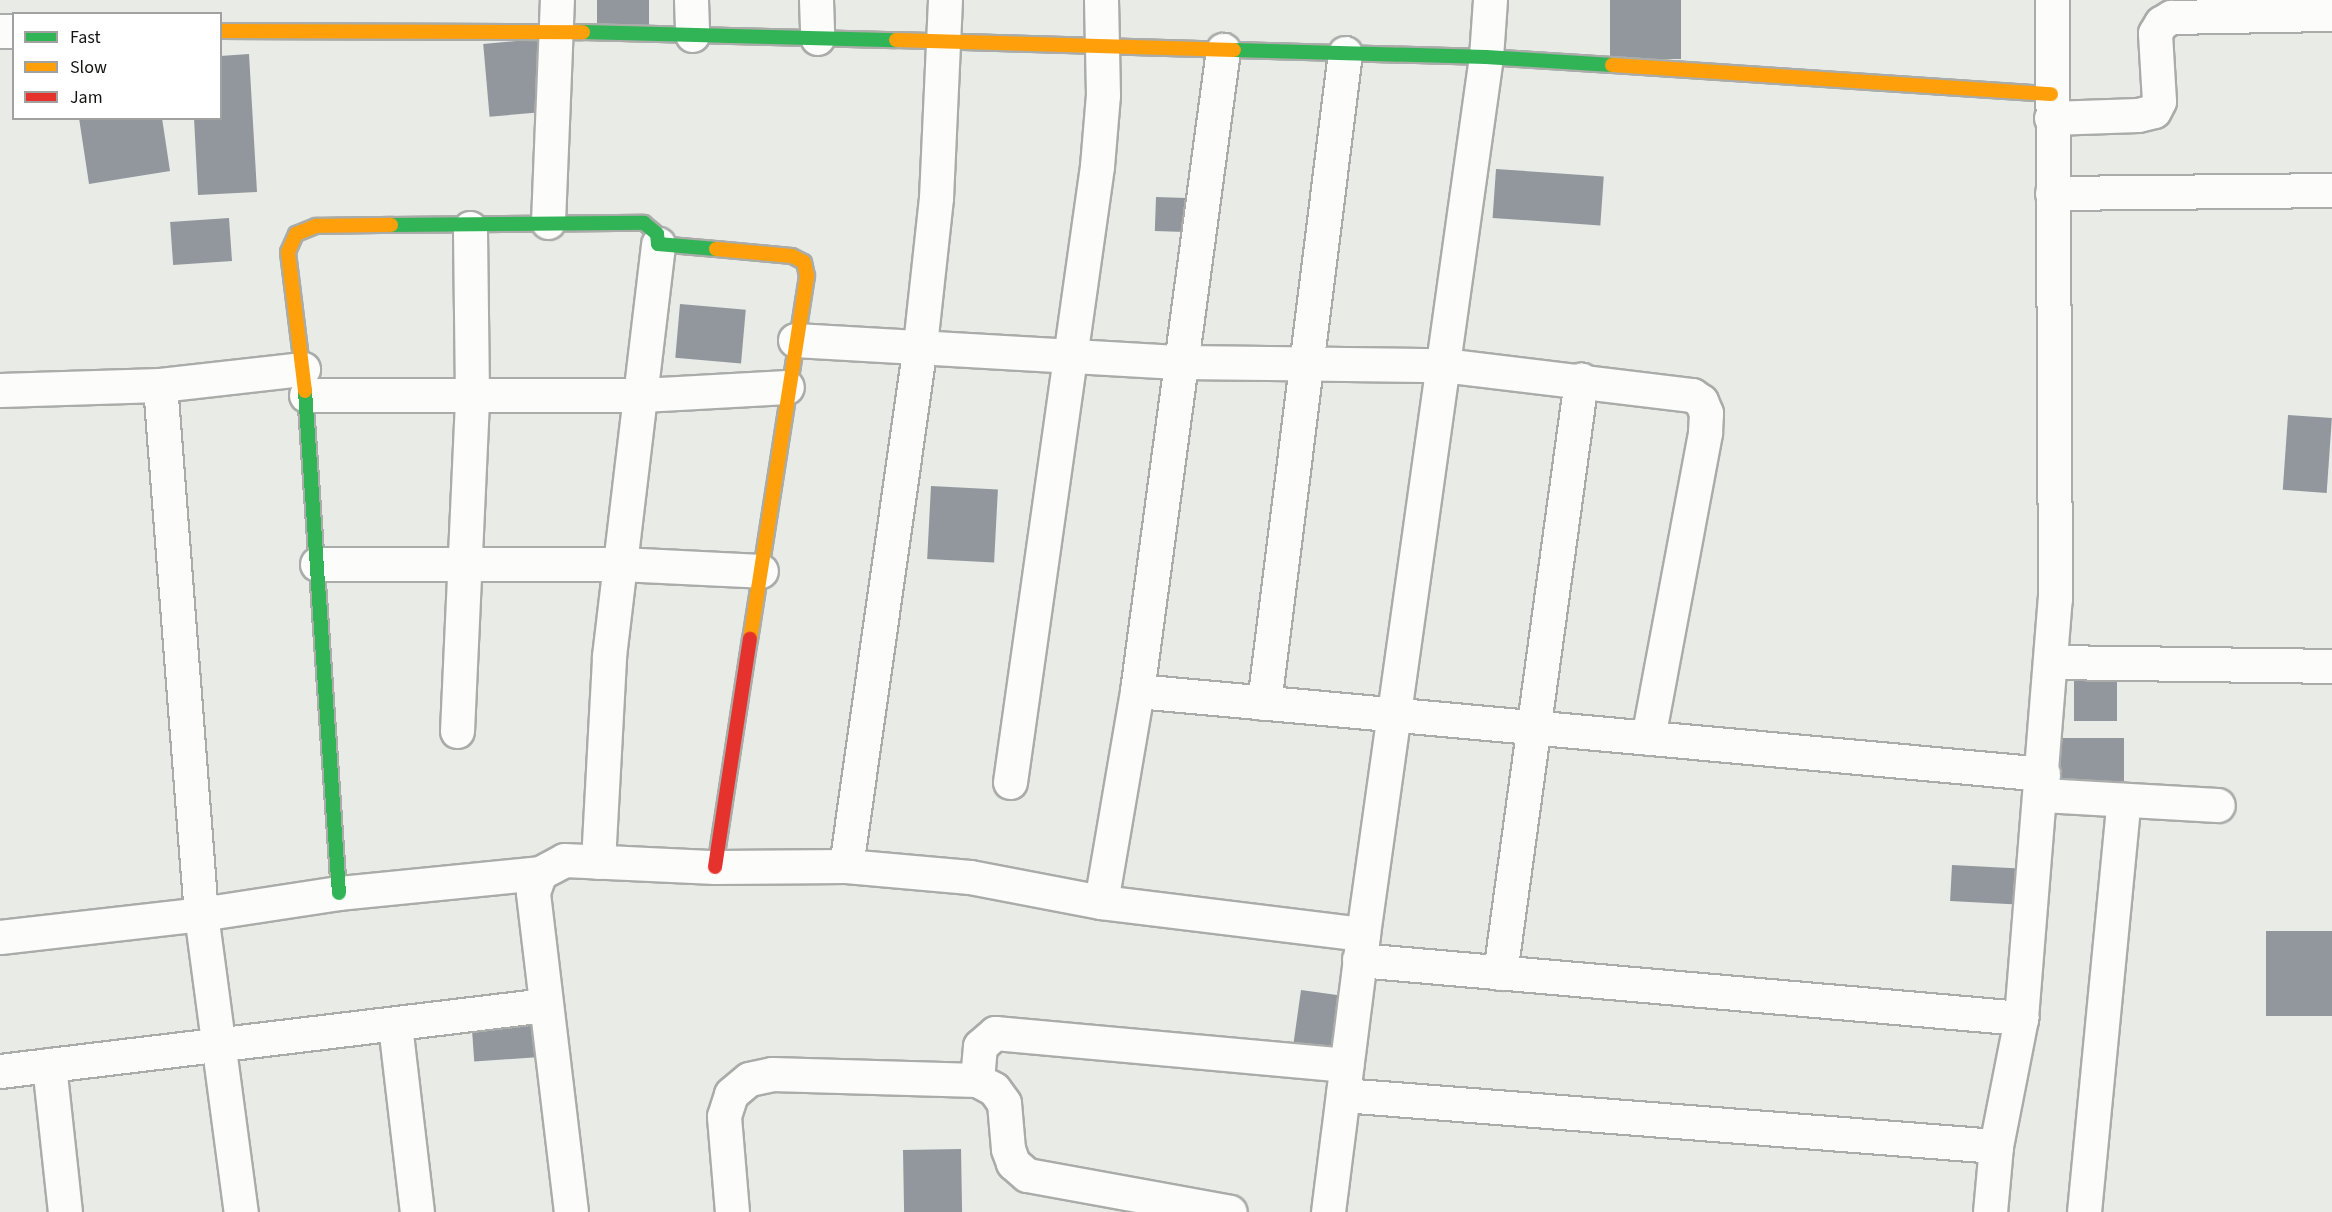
<!DOCTYPE html>
<html>
<head>
<meta charset="utf-8">
<style>
  body { margin:0 }
  #map { position:relative; width:2332px; height:1212px; overflow:hidden; background:#e8ebe6; font-family:"Source Sans 3",sans-serif }
  div>[style] { position:absolute }
  .building>* { inset:0; background:#91979c; transform-origin:0 0 }
  .roads { filter:drop-shadow(2px 0 #aaaca9) drop-shadow(-2px 0 #aaaca9) drop-shadow(0 2px #aaaca9) drop-shadow(0 -2px #aaaca9) }
  .street>* { height:33px; margin:-16.5px; padding:0 16.5px; transform-origin:16.5px; border-radius:16.5px; background:#fcfcfb }
  .fast>* { height:14px; margin:-7px; padding:0 7px; transform-origin:7px; border-radius:7px; background:#30b455 }
  .slow>* { height:14px; margin:-7px; padding:0 7px; transform-origin:7px; border-radius:7px; background:#ff9f0a }
  .jam>* { height:14px; margin:-7px; padding:0 7px; transform-origin:7px; border-radius:7px; background:#e5322d }
  span { translate:-50% -50%; white-space:nowrap; text-align:center; line-height:1.15; -webkit-text-stroke:6px #fff; paint-order:stroke }
  .legend { position:absolute; left:12px; top:12px; width:210px; height:108px; box-sizing:border-box; background:#fff; border:2px solid #a1a1a0; margin:0; padding:8px 10px; list-style:none; font-size:18px; color:#131412 }
  .legend li { display:flex; align-items:center; gap:12px; height:30px }
  .legend b { width:30px; border:2px solid #a1a1a0 }
</style>
</head>
<body>
<div id="map">
  <div class="building">
    <div style="left:597px;top:0;width:52px;height:27px"></div>
    <div style="left:1610px;top:0;width:71px;height:59px"></div>
    <div style="left:540px;top:39px;width:73px;height:57px;rotate:85deg"></div>
    <div style="clip-path:polygon(249px 54px,257px 192px,198px 195px,194px 118px,220px 118px,220px 56px)"></div>
    <div style="clip-path:polygon(79px 118px,162px 118px,170px 171px,89px 184px)"></div>
    <div style="left:1496px;top:169px;width:108px;height:49px;rotate:4deg"></div>
    <div style="left:1156px;top:197px;width:38px;height:34px;rotate:2deg"></div>
    <div style="left:229px;top:218px;width:43px;height:59px;rotate:86deg"></div>
    <div style="left:680px;top:304px;width:66px;height:54px;rotate:5deg"></div>
    <div style="left:2288px;top:415px;width:44px;height:75px;rotate:4deg"></div>
    <div style="left:931px;top:486px;width:67px;height:73px;rotate:3deg"></div>
    <div style="left:2074px;top:673px;width:43px;height:48px"></div>
    <div style="left:2057px;top:738px;width:67px;height:43px"></div>
    <div style="left:1952px;top:865px;width:72px;height:36px;rotate:3deg"></div>
    <div style="left:2332px;top:931px;width:85px;height:66px;rotate:90deg"></div>
    <div style="left:1301px;top:990px;width:49px;height:63px;rotate:8deg"></div>
    <div style="left:537px;top:1013px;width:44px;height:66px;rotate:86deg"></div>
    <div style="left:961px;top:1149px;width:63px;height:58px;rotate:89deg"></div>
  </div>
  <div class="roads">
    <div class="street">
      <div style="left:691px;top:0;width:35px;rotate:88deg"></div>
      <div style="left:816px;top:0;width:38px;rotate:88deg"></div>
      <div style="left:0;top:31px;width:14px"></div>
      <div style="left:2051px;top:118px;width:87px;rotate:-2deg"></div>
      <div style="left:2138px;top:115px;width:16px;rotate:-14deg"></div>
      <div style="left:2154px;top:111px;width:11px;rotate:-63deg"></div>
      <div style="left:2159px;top:101px;width:68px;rotate:-93.4deg"></div>
      <div style="left:2155px;top:33px;width:12px;rotate:-59deg"></div>
      <div style="left:2161px;top:23px;width:12px;rotate:-31deg"></div>
      <div style="left:2171px;top:17px;width:161px;rotate:-1.1deg"></div>
      <div style="left:2052px;top:193px;width:280px;rotate:-0.6deg"></div>
      <div style="left:548px;top:222px;width:222px;rotate:-87.7deg"></div>
      <div style="left:795px;top:340px;width:387px;rotate:3.3deg"></div>
      <div style="left:1181px;top:362px;width:262px;rotate:0.7deg"></div>
      <div style="left:1443px;top:365px;width:251px;rotate:6.9deg"></div>
      <div style="left:1692px;top:395px;width:11px;rotate:34deg"></div>
      <div style="left:1701px;top:401px;width:13px;rotate:67deg"></div>
      <div style="left:1706px;top:413px;width:20px;rotate:93deg"></div>
      <div style="left:1705px;top:433px;width:310px;rotate:100.6deg"></div>
      <div style="left:160px;top:385px;width:531px;rotate:85.57deg"></div>
      <div style="left:201px;top:914px;width:301px;rotate:82.4deg"></div>
      <div style="left:0;top:390px;width:160px;rotate:-1.8deg"></div>
      <div style="left:160px;top:385px;width:144px;rotate:-6.4deg"></div>
      <div style="left:306px;top:395px;width:336px"></div>
      <div style="left:642px;top:395px;width:145px;rotate:-3.2deg"></div>
      <div style="left:317px;top:564px;width:303px"></div>
      <div style="left:620px;top:564px;width:141px;rotate:2.8deg"></div>
      <div style="left:2051px;top:662px;width:281px;rotate:0.8deg"></div>
      <div style="left:1137px;top:691px;width:910px;rotate:5.23deg"></div>
      <div style="left:1264px;top:703px;width:655px;rotate:-82.9deg"></div>
      <div style="left:457px;top:731px;width:336px;rotate:-87.4deg"></div>
      <div style="left:472px;top:395px;width:167px;rotate:-90.7deg"></div>
      <div style="left:1010px;top:782px;width:622px;rotate:-81.96deg"></div>
      <div style="left:1097px;top:166px;width:71px;rotate:-85.2deg"></div>
      <div style="left:1103px;top:95px;width:95px;rotate:-91.2deg"></div>
      <div style="left:2042px;top:795px;width:176px;rotate:3.3deg"></div>
      <div style="left:598px;top:862px;width:206px;rotate:-86.9deg"></div>
      <div style="left:609px;top:656px;width:415px;rotate:-83.2deg"></div>
      <div style="left:846px;top:866px;width:526px;rotate:-81.92deg"></div>
      <div style="left:920px;top:345px;width:148px;rotate:-83.8deg"></div>
      <div style="left:936px;top:198px;width:198px;rotate:-87.4deg"></div>
      <div style="left:1101px;top:902px;width:214px;rotate:-80.3deg"></div>
      <div style="left:1137px;top:691px;width:647px;rotate:-82.36deg"></div>
      <div style="left:0;top:937px;width:202px;rotate:-6.5deg"></div>
      <div style="left:201px;top:914px;width:140px;rotate:-8.7deg"></div>
      <div style="left:339px;top:893px;width:202px;rotate:-5.7deg"></div>
      <div style="left:1359px;top:960px;width:665px;rotate:5.01deg"></div>
      <div style="left:1500px;top:973px;width:599px;rotate:-82.22deg"></div>
      <div style="left:395px;top:1025px;width:188px;rotate:83.3deg"></div>
      <div style="left:49px;top:1065px;width:148px;rotate:83.8deg"></div>
      <div style="left:0;top:1071px;width:549px;rotate:-6.9deg"></div>
      <div style="left:977px;top:1080px;width:34px;rotate:-85deg"></div>
      <div style="left:980px;top:1046px;width:20px;rotate:-41deg"></div>
      <div style="left:995px;top:1033px;width:353px;rotate:5.2deg"></div>
      <div style="left:1343px;top:1095px;width:655px;rotate:4.47deg"></div>
      <div style="left:571px;top:1212px;width:322px;rotate:-96.8deg"></div>
      <div style="left:533px;top:892px;width:20px;rotate:-70deg"></div>
      <div style="left:540px;top:873px;width:27px;rotate:-28deg"></div>
      <div style="left:564px;top:860px;width:151px;rotate:2.7deg"></div>
      <div style="left:715px;top:867px;width:131px;rotate:-0.4deg"></div>
      <div style="left:846px;top:866px;width:124px;rotate:5.1deg"></div>
      <div style="left:970px;top:877px;width:133px;rotate:10.8deg"></div>
      <div style="left:1101px;top:902px;width:264px;rotate:7deg"></div>
      <div style="left:732px;top:1212px;width:96px;rotate:-94.8deg"></div>
      <div style="left:724px;top:1116px;width:23px;rotate:-72deg"></div>
      <div style="left:731px;top:1094px;width:23px;rotate:-40deg"></div>
      <div style="left:749px;top:1079px;width:24px;rotate:-12deg"></div>
      <div style="left:772px;top:1074px;width:205px;rotate:1.7deg"></div>
      <div style="left:977px;top:1080px;width:19px;rotate:28deg"></div>
      <div style="left:994px;top:1089px;width:17px;rotate:54deg"></div>
      <div style="left:1004px;top:1103px;width:46px;rotate:85deg"></div>
      <div style="left:1008px;top:1149px;width:15px;rotate:70deg"></div>
      <div style="left:1013px;top:1163px;width:18px;rotate:41deg"></div>
      <div style="left:1027px;top:1175px;width:206px;rotate:10.3deg"></div>
      <div style="left:1328px;top:1212px;width:280px;rotate:-82.8deg"></div>
      <div style="left:1363px;top:934px;width:886px;rotate:-82.02deg"></div>
      <div style="left:1486px;top:57px;width:57px;rotate:-86deg"></div>
      <div style="left:1990px;top:1212px;width:66px;rotate:-84.8deg"></div>
      <div style="left:1996px;top:1146px;width:130px;rotate:-78.9deg"></div>
      <div style="left:2021px;top:1018px;width:420px;rotate:-85.4deg"></div>
      <div style="left:2055px;top:599px;width:599px;rotate:-90.29deg"></div>
      <div style="left:2084px;top:1212px;width:414px;rotate:-84.5deg"></div>
    </div>
    <div class="fast">
      <div style="left:583px;top:32px;width:313px;rotate:1.5deg"></div>
      <div style="left:1234px;top:50px;width:252px;rotate:1.6deg"></div>
      <div style="left:1486px;top:57px;width:126px;rotate:3.6deg"></div>
      <div style="left:391px;top:225px;width:253px;rotate:-0.5deg"></div>
      <div style="left:644px;top:223px;width:17px;rotate:40deg"></div>
      <div style="left:657px;top:234px;width:10px;rotate:84deg"></div>
      <div style="left:658px;top:244px;width:58px;rotate:4.9deg"></div>
      <div style="left:305px;top:391px;width:503px;rotate:86.13deg"></div>
    </div>
    <div class="slow">
      <div style="left:220px;top:31px;width:363px;rotate:0.2deg"></div>
      <div style="left:896px;top:40px;width:338px;rotate:1.7deg"></div>
      <div style="left:1612px;top:65px;width:440px;rotate:3.8deg"></div>
      <div style="left:716px;top:249px;width:76px;rotate:5.3deg"></div>
      <div style="left:792px;top:256px;width:13px;rotate:27deg"></div>
      <div style="left:804px;top:262px;width:14px;rotate:78deg"></div>
      <div style="left:807px;top:276px;width:367px;rotate:98.9deg"></div>
      <div style="left:305px;top:391px;width:140px;rotate:-97deg"></div>
      <div style="left:288px;top:252px;width:20px;rotate:-66deg"></div>
      <div style="left:296px;top:234px;width:22px;rotate:-22deg"></div>
      <div style="left:316px;top:226px;width:75px;rotate:-0.8deg"></div>
    </div>
    <div class="jam">
      <div style="left:715px;top:867px;width:231px;rotate:-81.3deg"></div>
    </div>
  </div>
  <ul class="legend">
  <li><b style="height:8px;background:#30b455"></b>Fast</li>
  <li><b style="height:8px;background:#ff9f0a"></b>Slow</li>
  <li><b style="height:8px;background:#e5322d"></b>Jam</li>
  </ul>
</div>
</body>
</html>
